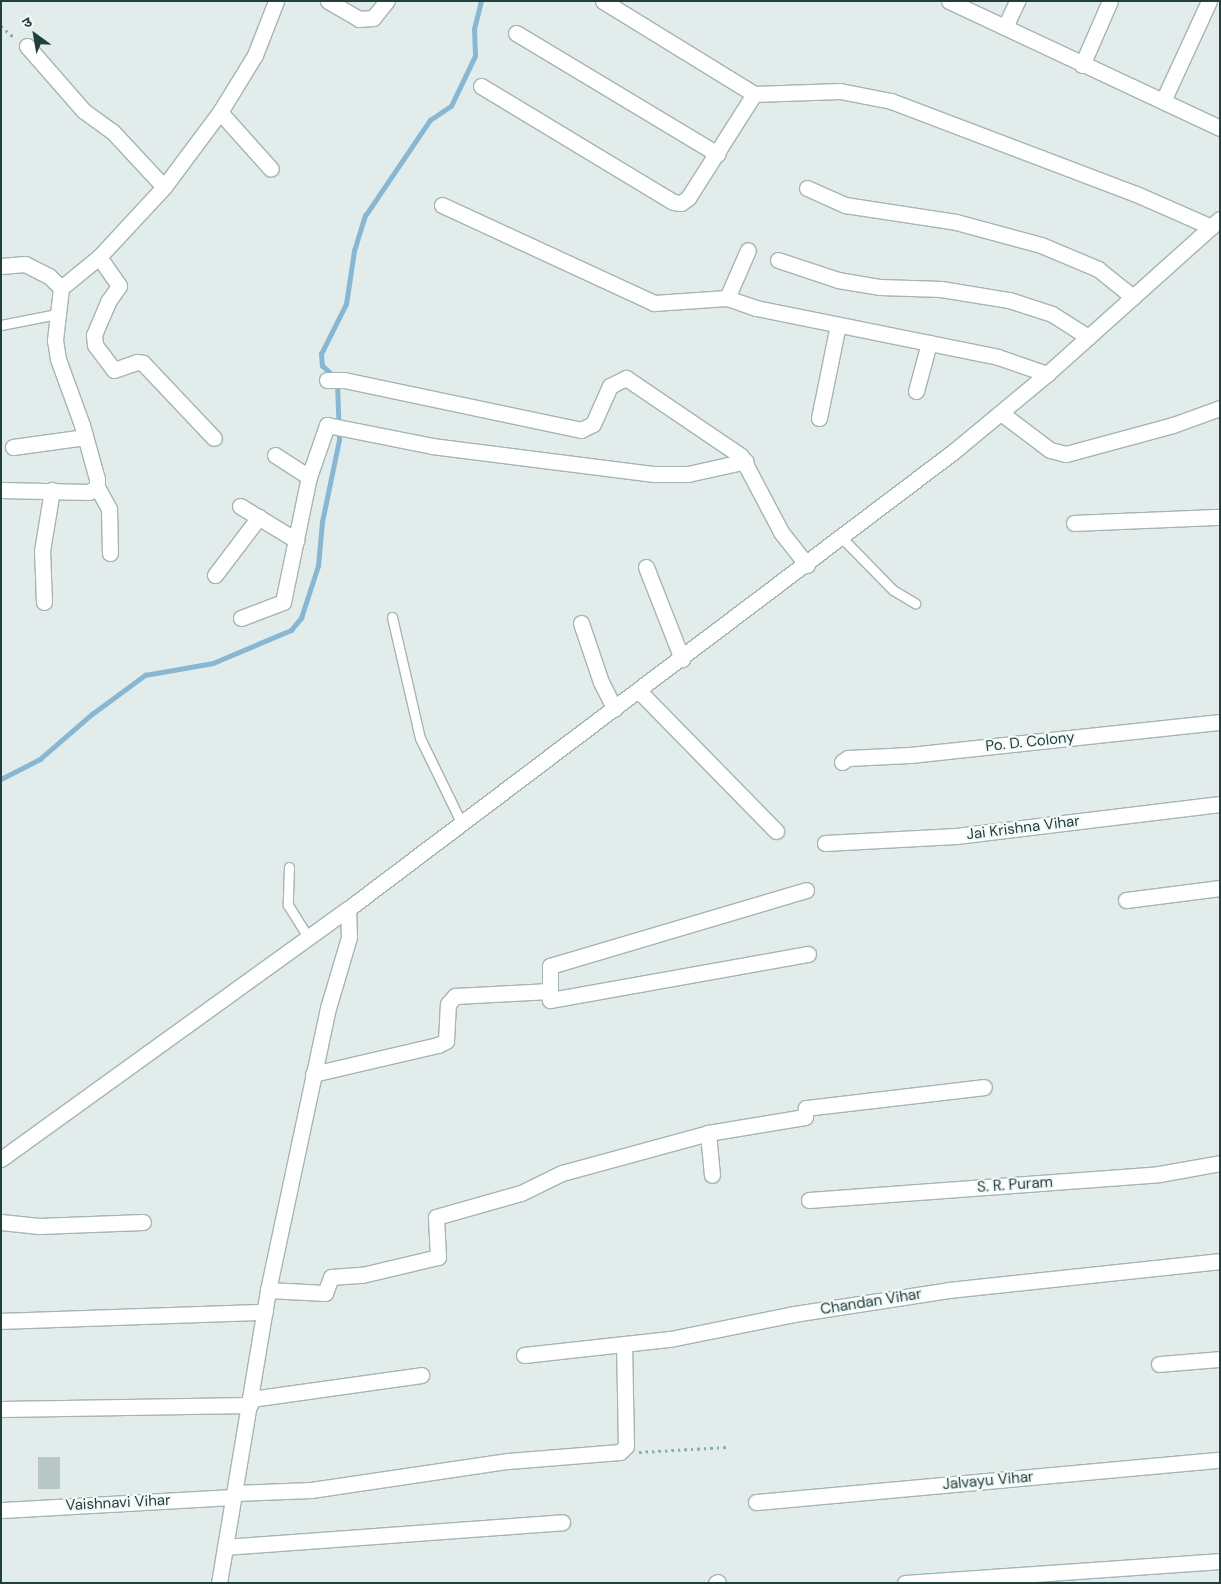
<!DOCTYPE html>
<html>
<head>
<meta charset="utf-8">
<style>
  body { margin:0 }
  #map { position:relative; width:1221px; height:1584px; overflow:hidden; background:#e2edeb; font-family:"DM Sans","Noto Sans Devanagari",sans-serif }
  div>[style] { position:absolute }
  .stream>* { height:4.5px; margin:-2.25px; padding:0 2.25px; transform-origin:2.25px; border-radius:2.25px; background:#88b7d4 }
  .building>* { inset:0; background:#b7c8c4; transform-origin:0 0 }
  .path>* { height:2.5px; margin-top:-1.25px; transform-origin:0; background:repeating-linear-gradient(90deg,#81b2ae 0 2.5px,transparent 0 6.5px) }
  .roads { filter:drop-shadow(1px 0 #a4b5b4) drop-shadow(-1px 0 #a4b5b4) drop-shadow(0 1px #a4b5b4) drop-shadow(0 -1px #a4b5b4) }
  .service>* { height:9px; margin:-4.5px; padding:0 4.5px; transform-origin:4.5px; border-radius:4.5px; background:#fff }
  .minor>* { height:15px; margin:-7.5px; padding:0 7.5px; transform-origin:7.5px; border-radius:7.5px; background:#fff }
  .tertiary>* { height:15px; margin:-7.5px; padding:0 7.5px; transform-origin:7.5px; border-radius:7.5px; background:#fff }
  span { translate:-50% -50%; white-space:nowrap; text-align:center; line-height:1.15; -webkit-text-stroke:4px #f3f9f7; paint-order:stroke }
  .street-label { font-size:15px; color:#213f3e }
  .frame { position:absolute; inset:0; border:2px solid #213f3e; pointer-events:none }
  .north { position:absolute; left:10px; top:10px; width:50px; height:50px; -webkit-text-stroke:4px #f3f9f7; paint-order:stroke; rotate:328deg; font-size:14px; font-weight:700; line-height:20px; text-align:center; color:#213f3e }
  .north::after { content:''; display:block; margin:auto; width:18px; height:22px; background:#213f3e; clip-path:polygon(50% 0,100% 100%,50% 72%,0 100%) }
</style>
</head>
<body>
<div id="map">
  <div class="stream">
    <div style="left:331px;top:374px;width:12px;rotate:-138deg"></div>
    <div style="left:322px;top:366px;width:12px;rotate:-95deg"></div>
    <div style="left:321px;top:354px;width:56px;rotate:-63.4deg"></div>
    <div style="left:346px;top:304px;width:54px;rotate:-81.4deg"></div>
    <div style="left:354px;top:251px;width:37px;rotate:-73deg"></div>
    <div style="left:365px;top:216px;width:116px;rotate:-55.9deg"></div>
    <div style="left:430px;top:120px;width:25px;rotate:-34deg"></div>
    <div style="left:451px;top:106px;width:55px;rotate:-64.4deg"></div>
    <div style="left:475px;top:56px;width:27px;rotate:-92deg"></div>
    <div style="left:474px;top:29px;width:29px;rotate:-76deg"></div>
    <div style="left:1px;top:779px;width:44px;rotate:-27.1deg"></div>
    <div style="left:40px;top:759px;width:69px;rotate:-40.9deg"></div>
    <div style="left:92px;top:714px;width:66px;rotate:-36.3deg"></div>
    <div style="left:145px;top:675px;width:69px;rotate:-10deg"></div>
    <div style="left:213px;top:663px;width:85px;rotate:-22.9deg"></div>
    <div style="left:291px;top:630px;width:16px;rotate:-50deg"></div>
    <div style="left:301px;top:618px;width:55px;rotate:-71.9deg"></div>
    <div style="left:318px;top:566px;width:44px;rotate:-84.8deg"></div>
    <div style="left:322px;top:522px;width:84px;rotate:-78.3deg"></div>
    <div style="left:339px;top:440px;width:57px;rotate:-92deg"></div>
  </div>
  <div class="building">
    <div style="left:60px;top:1457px;width:32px;height:22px;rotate:90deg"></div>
  </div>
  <div class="path">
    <div style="left:1px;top:26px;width:18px;rotate:41deg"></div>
    <div style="left:639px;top:1452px;width:88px;rotate:-3.3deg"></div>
  </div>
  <div class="roads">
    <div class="service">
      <div style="left:1px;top:325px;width:57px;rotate:-11.1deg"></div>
      <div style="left:842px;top:538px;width:73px;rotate:45.6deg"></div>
      <div style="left:893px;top:590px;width:26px;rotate:31deg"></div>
      <div style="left:392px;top:617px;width:124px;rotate:77deg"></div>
      <div style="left:420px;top:738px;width:96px;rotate:64deg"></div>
      <div style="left:289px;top:867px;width:38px;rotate:92deg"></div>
      <div style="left:288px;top:905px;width:38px;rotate:58deg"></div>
    </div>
    <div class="minor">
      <div style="left:328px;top:1px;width:36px;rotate:30deg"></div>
      <div style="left:359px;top:19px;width:14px;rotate:-4deg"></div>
      <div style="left:373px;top:18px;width:22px;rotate:-51deg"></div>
      <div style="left:603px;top:1px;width:177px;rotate:31.6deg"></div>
      <div style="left:754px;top:94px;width:86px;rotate:-2deg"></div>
      <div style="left:840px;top:91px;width:52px;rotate:11.1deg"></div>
      <div style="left:891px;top:101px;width:262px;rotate:20.8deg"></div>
      <div style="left:1136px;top:194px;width:82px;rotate:23.7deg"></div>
      <div style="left:949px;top:1px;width:299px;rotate:25.1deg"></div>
      <div style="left:1005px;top:27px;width:29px;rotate:-65deg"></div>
      <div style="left:516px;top:33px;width:235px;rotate:31deg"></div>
      <div style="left:27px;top:46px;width:86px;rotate:48.8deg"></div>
      <div style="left:84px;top:111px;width:34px;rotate:36deg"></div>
      <div style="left:112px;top:131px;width:76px;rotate:47.1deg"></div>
      <div style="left:1082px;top:65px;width:70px;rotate:-66.4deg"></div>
      <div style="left:481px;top:86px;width:224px;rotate:31.1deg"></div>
      <div style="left:673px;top:202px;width:8px;rotate:7deg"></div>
      <div style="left:681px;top:203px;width:9px;rotate:-36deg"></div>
      <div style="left:688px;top:198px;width:123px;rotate:-57.6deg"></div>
      <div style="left:1163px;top:101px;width:110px;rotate:-65.3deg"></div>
      <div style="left:220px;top:112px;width:76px;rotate:48.2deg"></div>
      <div style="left:807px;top:188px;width:42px;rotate:24.1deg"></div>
      <div style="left:845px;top:205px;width:112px;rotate:8.7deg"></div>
      <div style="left:956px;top:222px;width:88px;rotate:15.1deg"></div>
      <div style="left:1041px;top:245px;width:62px;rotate:22.8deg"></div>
      <div style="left:1098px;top:269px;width:45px;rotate:38.7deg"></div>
      <div style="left:442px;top:205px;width:234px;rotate:24.8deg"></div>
      <div style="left:654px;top:303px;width:73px;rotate:-3.9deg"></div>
      <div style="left:727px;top:298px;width:31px;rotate:19deg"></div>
      <div style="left:756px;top:308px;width:247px;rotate:11.4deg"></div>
      <div style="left:998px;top:357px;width:52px;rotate:19.1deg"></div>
      <div style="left:99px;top:257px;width:35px;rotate:55deg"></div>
      <div style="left:119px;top:286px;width:19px;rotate:125deg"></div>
      <div style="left:108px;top:302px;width:36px;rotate:113deg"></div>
      <div style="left:94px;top:335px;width:10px;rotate:84deg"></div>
      <div style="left:95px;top:345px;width:31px;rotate:53deg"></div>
      <div style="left:114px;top:370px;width:24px;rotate:-19deg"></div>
      <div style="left:137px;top:362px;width:6px;rotate:9deg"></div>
      <div style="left:143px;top:363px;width:103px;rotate:46.6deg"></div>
      <div style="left:778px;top:260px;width:63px;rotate:18.4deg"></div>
      <div style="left:838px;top:280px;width:43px;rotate:9.5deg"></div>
      <div style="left:880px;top:287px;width:61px;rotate:1.9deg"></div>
      <div style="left:941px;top:289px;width:69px;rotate:9.2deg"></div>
      <div style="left:1009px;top:300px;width:45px;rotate:18deg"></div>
      <div style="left:1052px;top:314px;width:43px;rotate:32.6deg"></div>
      <div style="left:1px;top:266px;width:24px;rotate:-5deg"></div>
      <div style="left:25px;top:264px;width:27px;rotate:27deg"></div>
      <div style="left:49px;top:276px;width:17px;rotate:45deg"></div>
      <div style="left:727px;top:298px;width:52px;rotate:-66.4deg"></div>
      <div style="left:327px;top:380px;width:17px"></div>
      <div style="left:344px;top:380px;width:242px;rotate:11.9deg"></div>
      <div style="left:581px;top:430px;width:13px;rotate:-27deg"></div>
      <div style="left:593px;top:424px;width:42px;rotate:-65.9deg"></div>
      <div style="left:610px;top:386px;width:18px;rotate:-27deg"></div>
      <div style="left:626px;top:378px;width:139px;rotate:34.1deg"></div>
      <div style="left:741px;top:456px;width:86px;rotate:62.2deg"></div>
      <div style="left:781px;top:532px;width:42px;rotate:51.8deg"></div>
      <div style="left:916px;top:391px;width:50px;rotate:-74.8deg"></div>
      <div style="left:1001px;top:413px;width:61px;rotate:37.1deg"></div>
      <div style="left:1050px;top:450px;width:16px;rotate:14deg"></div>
      <div style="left:1066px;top:454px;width:111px;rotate:-15.2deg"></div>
      <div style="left:1173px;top:425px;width:50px;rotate:-19.9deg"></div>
      <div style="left:819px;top:418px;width:95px;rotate:-78.5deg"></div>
      <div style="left:13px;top:447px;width:73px;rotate:-7.9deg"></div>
      <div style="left:275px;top:455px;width:40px;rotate:32.9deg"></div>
      <div style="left:97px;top:487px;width:25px;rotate:61deg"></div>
      <div style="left:109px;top:509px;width:44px;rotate:88.7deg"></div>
      <div style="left:1px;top:490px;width:88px;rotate:1.3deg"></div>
      <div style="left:89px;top:492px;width:9px;rotate:-32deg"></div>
      <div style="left:97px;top:487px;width:8px;rotate:-90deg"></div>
      <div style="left:97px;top:479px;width:56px;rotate:-105.5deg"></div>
      <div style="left:82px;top:425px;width:70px;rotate:-110deg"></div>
      <div style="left:58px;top:359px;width:19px;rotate:-99deg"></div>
      <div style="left:55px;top:340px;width:52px;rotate:-83.4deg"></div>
      <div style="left:61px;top:288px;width:49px;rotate:-39.2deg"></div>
      <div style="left:99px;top:257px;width:96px;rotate:-47.1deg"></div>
      <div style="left:164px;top:187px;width:94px;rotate:-53.3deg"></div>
      <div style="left:220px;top:112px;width:67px;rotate:-58.4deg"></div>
      <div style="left:255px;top:55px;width:58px;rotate:-68.7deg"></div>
      <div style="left:240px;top:506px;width:66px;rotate:31.3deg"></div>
      <div style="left:1074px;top:523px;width:146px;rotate:-2.4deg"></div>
      <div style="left:646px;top:567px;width:99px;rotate:68.6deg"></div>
      <div style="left:215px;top:575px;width:73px;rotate:-52.8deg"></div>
      <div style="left:44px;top:602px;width:51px;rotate:-92.2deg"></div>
      <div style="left:42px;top:551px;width:62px;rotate:-80.7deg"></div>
      <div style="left:241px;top:618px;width:45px;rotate:-20.9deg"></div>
      <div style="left:283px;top:602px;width:128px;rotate:-78.3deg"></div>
      <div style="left:309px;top:477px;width:55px;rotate:-70.9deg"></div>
      <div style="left:327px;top:425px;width:107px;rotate:11.3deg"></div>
      <div style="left:432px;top:446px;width:224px;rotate:7.2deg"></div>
      <div style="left:654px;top:474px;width:34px"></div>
      <div style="left:688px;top:474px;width:59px;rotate:-12.6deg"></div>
      <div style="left:581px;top:623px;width:62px;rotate:71.3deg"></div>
      <div style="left:601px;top:682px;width:30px;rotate:63deg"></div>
      <div style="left:639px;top:691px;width:196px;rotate:45.6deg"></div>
      <div style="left:842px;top:762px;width:7px;rotate:-34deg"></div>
      <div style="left:848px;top:758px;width:62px;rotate:-2.8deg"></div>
      <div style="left:910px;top:755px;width:312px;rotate:-6.1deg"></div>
      <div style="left:825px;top:843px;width:131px;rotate:-3.1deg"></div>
      <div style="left:956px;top:836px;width:266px;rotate:-6.9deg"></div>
      <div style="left:1126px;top:900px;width:95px;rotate:-7.3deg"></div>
      <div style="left:550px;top:991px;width:25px;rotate:-90deg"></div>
      <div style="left:550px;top:966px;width:267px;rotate:-16.5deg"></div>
      <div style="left:313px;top:1074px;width:128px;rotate:-13.1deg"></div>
      <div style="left:438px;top:1045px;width:9px;rotate:-27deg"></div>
      <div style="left:446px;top:1041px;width:37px;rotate:-87deg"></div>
      <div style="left:448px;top:1004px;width:11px;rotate:-49deg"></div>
      <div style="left:455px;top:996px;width:95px;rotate:-3deg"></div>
      <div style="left:550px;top:991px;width:9px;rotate:90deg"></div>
      <div style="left:550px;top:1000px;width:262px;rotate:-10.1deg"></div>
      <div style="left:708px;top:1133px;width:42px;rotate:84.6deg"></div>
      <div style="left:809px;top:1200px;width:351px;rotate:-4.2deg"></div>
      <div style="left:1159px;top:1174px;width:62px;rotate:-10.2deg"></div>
      <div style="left:1px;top:1222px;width:38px;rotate:6deg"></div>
      <div style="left:39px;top:1226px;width:104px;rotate:-2.2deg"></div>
      <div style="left:268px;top:1290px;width:57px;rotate:3deg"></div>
      <div style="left:325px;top:1293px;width:17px;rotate:-69deg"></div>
      <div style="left:331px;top:1277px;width:31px;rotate:-4deg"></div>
      <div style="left:362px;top:1275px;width:78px;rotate:-13.3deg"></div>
      <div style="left:438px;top:1257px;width:40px;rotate:-92.9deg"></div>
      <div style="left:436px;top:1217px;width:88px;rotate:-15.8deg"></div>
      <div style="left:521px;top:1193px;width:46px;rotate:-26deg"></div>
      <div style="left:562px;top:1173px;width:151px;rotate:-15.3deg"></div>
      <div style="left:708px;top:1133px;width:98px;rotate:-9.4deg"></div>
      <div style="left:805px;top:1117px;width:9px;rotate:-84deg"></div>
      <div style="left:806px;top:1108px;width:179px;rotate:-6.7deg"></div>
      <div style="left:1px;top:1321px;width:264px;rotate:-2deg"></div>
      <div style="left:524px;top:1355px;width:147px;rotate:-6.3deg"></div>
      <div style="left:670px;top:1339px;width:126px;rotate:-11.4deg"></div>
      <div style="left:794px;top:1314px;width:157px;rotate:-8.8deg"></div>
      <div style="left:949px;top:1290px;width:273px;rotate:-6.1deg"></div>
      <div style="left:1159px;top:1364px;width:61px;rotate:-4.7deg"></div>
      <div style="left:251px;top:1399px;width:172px;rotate:-8deg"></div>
      <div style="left:1px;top:1409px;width:249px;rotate:-0.9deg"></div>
      <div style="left:235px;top:1493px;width:76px;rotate:-2.3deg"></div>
      <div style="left:311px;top:1490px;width:199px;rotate:-8.4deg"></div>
      <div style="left:508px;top:1461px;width:112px;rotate:-4.6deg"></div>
      <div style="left:620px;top:1452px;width:8px;rotate:-45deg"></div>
      <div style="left:626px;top:1446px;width:102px;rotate:-91.1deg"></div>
      <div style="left:756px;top:1502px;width:466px;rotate:-5.2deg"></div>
      <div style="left:1px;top:1510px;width:233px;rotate:-3.2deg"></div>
      <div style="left:225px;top:1547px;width:338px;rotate:-4.2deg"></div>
      <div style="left:219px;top:1583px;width:297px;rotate:-80.5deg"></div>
      <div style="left:268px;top:1290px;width:288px;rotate:-78deg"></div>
      <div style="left:328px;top:1008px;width:74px;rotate:-73.5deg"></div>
      <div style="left:349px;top:937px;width:28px;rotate:-92deg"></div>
      <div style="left:716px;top:1583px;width:2px;rotate:-27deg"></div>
      <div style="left:905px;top:1583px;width:316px;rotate:-4deg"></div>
    </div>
    <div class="tertiary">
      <div style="left:1px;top:1159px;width:428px;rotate:-35.8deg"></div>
      <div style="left:348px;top:909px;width:758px;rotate:-37.07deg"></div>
      <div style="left:953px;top:452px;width:122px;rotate:-39.7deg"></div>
      <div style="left:1047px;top:374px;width:232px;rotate:-41.9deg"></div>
    </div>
  </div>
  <div class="street-label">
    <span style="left:1030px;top:742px;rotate:-6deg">Po. D. Colony</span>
    <span style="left:1023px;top:828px;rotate:-7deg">Jai Krishna Vihar</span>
    <span style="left:1015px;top:1185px;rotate:-4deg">S. R. Puram</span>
    <span style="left:871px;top:1302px;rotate:-9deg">Chandan Vihar</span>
    <span style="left:988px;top:1481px;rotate:-5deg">Jalvayu Vihar</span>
    <span style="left:118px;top:1503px;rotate:-3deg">Vaishnavi Vihar</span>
  </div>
  <div class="frame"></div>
  <div class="north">उ</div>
</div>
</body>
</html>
